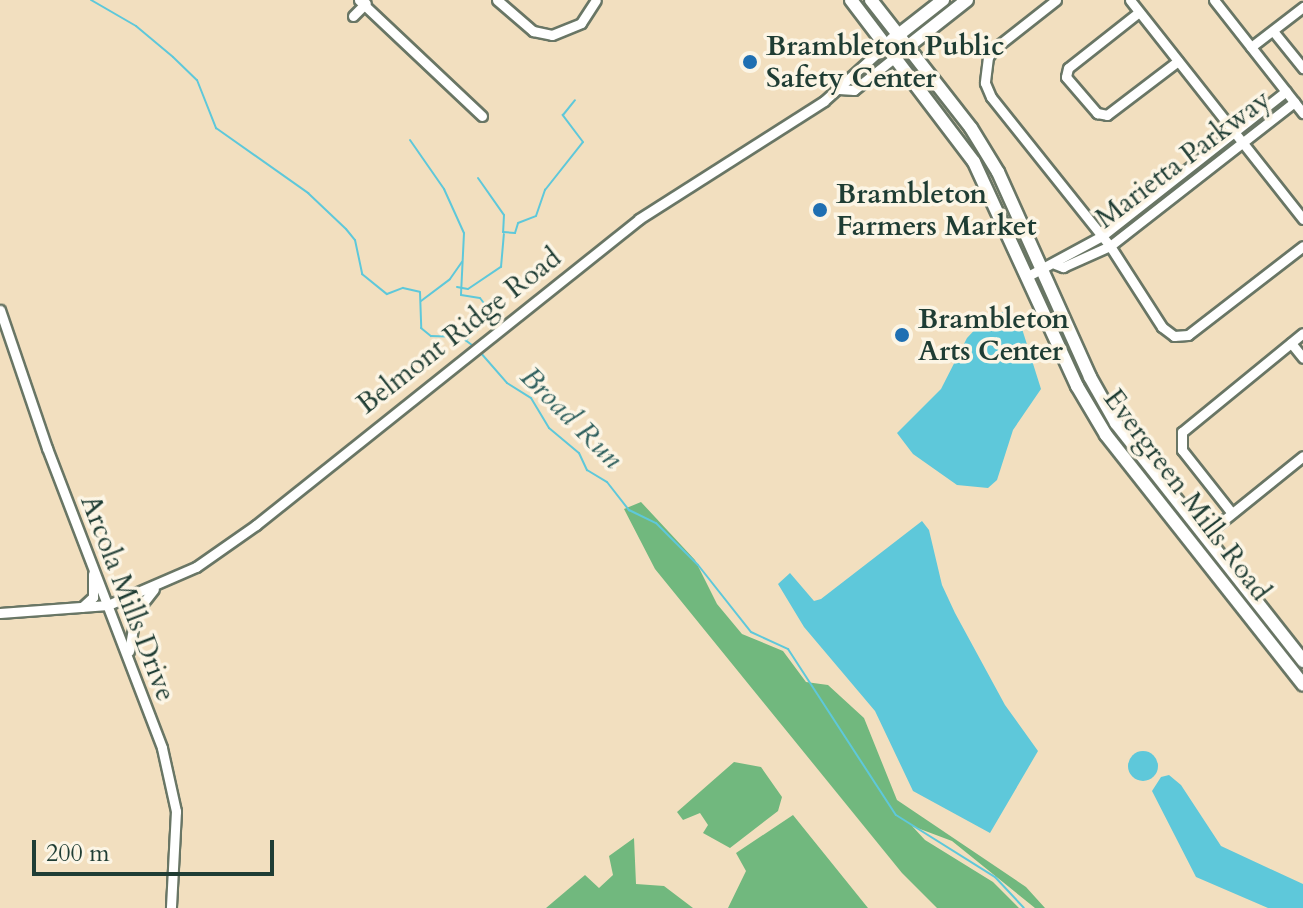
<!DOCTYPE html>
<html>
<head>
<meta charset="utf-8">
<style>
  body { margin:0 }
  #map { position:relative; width:1303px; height:908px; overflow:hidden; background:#f2dfbf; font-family:Cardo,serif }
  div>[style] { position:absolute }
  .forest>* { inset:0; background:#71b87e }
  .water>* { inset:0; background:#5ec8da }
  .round { border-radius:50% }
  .stream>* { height:2px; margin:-1px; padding:0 1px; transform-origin:1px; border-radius:1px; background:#5ec8da }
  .roads { filter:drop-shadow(2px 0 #697665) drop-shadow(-2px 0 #697665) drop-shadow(0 2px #697665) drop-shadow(0 -2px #697665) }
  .minor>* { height:9px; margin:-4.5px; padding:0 4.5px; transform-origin:4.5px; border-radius:4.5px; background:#fff }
  .major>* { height:12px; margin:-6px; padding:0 6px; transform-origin:6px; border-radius:6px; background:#fff }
  .dots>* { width:22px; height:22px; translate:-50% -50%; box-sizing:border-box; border:4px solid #fcf5e5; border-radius:50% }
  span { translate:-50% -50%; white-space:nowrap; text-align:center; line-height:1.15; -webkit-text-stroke:7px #fcf5e5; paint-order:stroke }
  .poi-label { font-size:28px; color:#1f3d34; font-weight:700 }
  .left { translate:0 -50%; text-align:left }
  .street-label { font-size:28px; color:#1f3d34 }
  .water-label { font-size:30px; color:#2f605e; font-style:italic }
  .scale { position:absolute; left:32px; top:840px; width:242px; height:36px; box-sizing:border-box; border:4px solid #1f3d34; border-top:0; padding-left:10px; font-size:24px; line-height:28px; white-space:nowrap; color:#1f3d34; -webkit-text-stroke:6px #fcf5e5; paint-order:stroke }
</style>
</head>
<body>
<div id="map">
  <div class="forest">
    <div style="clip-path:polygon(641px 502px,695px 560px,717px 604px,742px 634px,783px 651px,806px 682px,828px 685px,864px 718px,897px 800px,1026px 887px,1045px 908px,1035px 908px,952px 841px,912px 826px,925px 840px,993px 882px,1019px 908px,937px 908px,902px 873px,655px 569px,624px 509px)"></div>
    <div style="clip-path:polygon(734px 762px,761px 767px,782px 797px,778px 811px,730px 848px,703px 833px,708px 825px,700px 813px,683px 820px,677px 812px)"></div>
    <div style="clip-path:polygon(793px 815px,868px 908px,728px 908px,746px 871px,736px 853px)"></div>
    <div style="clip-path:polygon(634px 838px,636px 884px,664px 886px,693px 908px,546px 908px,585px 875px,599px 888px,613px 875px,609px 856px)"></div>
  </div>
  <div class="water">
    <div style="clip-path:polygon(1002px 312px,1018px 316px,1041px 389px,1013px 430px,997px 480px,988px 488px,957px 485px,913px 454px,897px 433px,941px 389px,967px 338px,984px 320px)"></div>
    <div style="clip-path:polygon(922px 521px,929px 530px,942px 585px,955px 613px,1005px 705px,1038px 751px,990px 833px,913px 791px,875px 711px,804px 627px,778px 584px,790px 573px,814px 601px,821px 599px)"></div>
    <div class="round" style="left:1128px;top:751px;width:30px;height:30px"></div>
    <div style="clip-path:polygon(1161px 777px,1169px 775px,1181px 785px,1221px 846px,1303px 884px,1303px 908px,1268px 908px,1196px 877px,1152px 791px)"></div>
  </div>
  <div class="stream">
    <div style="left:91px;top:0;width:52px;rotate:30deg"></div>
    <div style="left:136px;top:26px;width:48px;rotate:40deg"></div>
    <div style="left:173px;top:57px;width:33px;rotate:44deg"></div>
    <div style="left:197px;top:80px;width:52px;rotate:68.4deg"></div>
    <div style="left:216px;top:128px;width:113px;rotate:35.2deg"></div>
    <div style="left:308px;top:193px;width:52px;rotate:43.5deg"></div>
    <div style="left:346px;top:229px;width:14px;rotate:51deg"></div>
    <div style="left:355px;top:240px;width:35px;rotate:78deg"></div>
    <div style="left:362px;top:274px;width:32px;rotate:39deg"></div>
    <div style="left:387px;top:294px;width:17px;rotate:-21deg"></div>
    <div style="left:403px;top:288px;width:17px;rotate:13deg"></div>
    <div style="left:420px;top:292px;width:36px;rotate:88deg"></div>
    <div style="left:421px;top:328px;width:13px;rotate:39deg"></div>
    <div style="left:431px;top:336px;width:30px;rotate:2deg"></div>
    <div style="left:461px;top:337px;width:14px;rotate:36deg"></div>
    <div style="left:410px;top:140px;width:60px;rotate:55.2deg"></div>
    <div style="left:444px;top:189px;width:48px;rotate:65.6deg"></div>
    <div style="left:464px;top:233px;width:62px;rotate:92.8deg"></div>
    <div style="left:461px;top:295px;width:19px;rotate:9deg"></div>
    <div style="left:480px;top:298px;width:21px;rotate:53deg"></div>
    <div style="left:493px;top:315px;width:37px;rotate:137deg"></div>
    <div style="left:478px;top:178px;width:45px;rotate:54.9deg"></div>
    <div style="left:504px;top:215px;width:17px;rotate:93deg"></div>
    <div style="left:503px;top:232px;width:12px;rotate:5deg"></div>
    <div style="left:515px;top:233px;width:10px;rotate:-73deg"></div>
    <div style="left:518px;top:223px;width:19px;rotate:-21deg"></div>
    <div style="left:536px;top:216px;width:28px;rotate:-71deg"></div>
    <div style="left:545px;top:190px;width:61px;rotate:-51.6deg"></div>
    <div style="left:583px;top:142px;width:34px;rotate:-127deg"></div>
    <div style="left:563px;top:115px;width:19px;rotate:-51deg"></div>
    <div style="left:457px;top:287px;width:11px;rotate:10deg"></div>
    <div style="left:468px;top:289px;width:40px;rotate:-34deg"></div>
    <div style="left:501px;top:267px;width:33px;rotate:-85deg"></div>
    <div style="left:421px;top:301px;width:36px;rotate:-37deg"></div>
    <div style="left:450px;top:279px;width:21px;rotate:-55deg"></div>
    <div style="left:480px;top:352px;width:41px;rotate:48.9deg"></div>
    <div style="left:507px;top:383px;width:28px;rotate:32deg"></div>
    <div style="left:531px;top:398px;width:35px;rotate:59deg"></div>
    <div style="left:549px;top:428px;width:39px;rotate:40deg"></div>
    <div style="left:579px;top:453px;width:19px;rotate:65deg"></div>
    <div style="left:587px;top:470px;width:23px;rotate:31deg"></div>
    <div style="left:607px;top:482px;width:36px;rotate:52deg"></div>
    <div style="left:629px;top:510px;width:30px;rotate:26deg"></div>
    <div style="left:656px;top:523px;width:59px;rotate:45deg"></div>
    <div style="left:698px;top:565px;width:85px;rotate:51.7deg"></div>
    <div style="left:751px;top:632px;width:41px;rotate:24.7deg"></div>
    <div style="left:788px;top:649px;width:198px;rotate:57deg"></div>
    <div style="left:896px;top:815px;width:117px;rotate:32.1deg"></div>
    <div style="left:995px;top:877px;width:42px;rotate:46.9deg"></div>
  </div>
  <div class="roads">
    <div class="minor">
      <div style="left:359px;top:0;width:169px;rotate:43.3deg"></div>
      <div style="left:497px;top:0;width:48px;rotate:40.7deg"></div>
      <div style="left:533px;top:31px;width:19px;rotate:12deg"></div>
      <div style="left:552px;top:35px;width:31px;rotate:-22deg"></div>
      <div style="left:581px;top:23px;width:27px;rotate:-57deg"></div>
      <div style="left:1056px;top:0;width:78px;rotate:141.8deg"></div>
      <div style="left:995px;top:48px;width:11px;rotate:128deg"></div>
      <div style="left:988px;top:57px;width:26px;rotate:97deg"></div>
      <div style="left:985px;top:83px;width:15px;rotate:67deg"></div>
      <div style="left:991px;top:97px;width:191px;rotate:51.4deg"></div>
      <div style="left:1110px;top:246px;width:96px;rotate:57.3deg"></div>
      <div style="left:1162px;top:327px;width:15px;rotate:37deg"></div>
      <div style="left:1174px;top:336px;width:14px;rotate:-4deg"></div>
      <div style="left:1188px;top:335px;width:145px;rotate:-37.7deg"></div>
      <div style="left:1130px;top:0;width:279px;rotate:51.7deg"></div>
      <div style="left:1214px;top:0;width:144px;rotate:51.8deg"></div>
      <div style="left:1139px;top:12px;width:90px;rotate:141.7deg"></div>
      <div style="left:1068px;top:68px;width:9px;rotate:103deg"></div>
      <div style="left:1066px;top:77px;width:48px;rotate:49.3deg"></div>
      <div style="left:1097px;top:113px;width:10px;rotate:11deg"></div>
      <div style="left:1107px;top:115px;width:89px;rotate:-37.3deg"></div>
      <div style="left:353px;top:16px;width:18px;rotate:-45deg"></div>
      <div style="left:1273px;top:31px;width:48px;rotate:51deg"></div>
      <div style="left:1251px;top:47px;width:66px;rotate:-37.6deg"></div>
      <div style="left:839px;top:89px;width:15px;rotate:4deg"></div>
      <div style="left:854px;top:90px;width:53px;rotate:-38.8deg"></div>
      <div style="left:1055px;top:264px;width:9px;rotate:21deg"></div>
      <div style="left:1063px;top:267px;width:51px;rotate:-24.1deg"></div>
      <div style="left:1110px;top:246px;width:234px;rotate:-38deg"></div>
      <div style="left:1028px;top:276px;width:84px;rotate:-28.4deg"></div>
      <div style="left:1102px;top:236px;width:234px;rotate:-38.2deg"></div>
      <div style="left:0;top:310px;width:146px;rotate:71.2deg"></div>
      <div style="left:47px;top:448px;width:321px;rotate:69deg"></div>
      <div style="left:162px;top:748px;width:65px;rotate:77.5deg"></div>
      <div style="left:176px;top:811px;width:97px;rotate:93deg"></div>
      <div style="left:1291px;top:343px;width:19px;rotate:51deg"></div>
      <div style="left:1231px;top:512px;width:79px;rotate:-128.3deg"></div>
      <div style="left:1182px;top:450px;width:18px;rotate:-90deg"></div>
      <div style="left:1182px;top:432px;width:156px;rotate:-39.3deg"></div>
      <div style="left:1204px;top:536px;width:127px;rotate:-38.9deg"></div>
      <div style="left:82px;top:607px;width:15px;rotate:-42deg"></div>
      <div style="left:93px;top:597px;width:23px;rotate:-90deg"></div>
      <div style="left:0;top:613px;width:108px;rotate:-4.2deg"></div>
      <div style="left:108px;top:605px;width:96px;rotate:-23.4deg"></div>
      <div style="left:196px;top:567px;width:73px;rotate:-35deg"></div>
      <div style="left:256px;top:525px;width:490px;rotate:-38.6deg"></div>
      <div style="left:639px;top:219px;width:219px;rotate:-32.5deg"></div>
      <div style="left:824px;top:101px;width:84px;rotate:-42.1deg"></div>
      <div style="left:129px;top:651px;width:40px;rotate:-80deg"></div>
      <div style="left:136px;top:612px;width:29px;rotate:-52deg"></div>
    </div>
    <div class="major">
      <div style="left:851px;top:0;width:203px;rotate:52.8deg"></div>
      <div style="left:974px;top:162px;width:247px;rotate:65.3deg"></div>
      <div style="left:1077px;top:386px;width:57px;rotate:59.4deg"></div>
      <div style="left:1106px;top:435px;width:318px;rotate:51.7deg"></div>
      <div style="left:871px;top:0;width:162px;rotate:52deg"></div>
      <div style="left:971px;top:128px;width:52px;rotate:58.5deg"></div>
      <div style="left:998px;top:172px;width:225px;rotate:65.8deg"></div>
      <div style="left:1090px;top:377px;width:53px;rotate:60.5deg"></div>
      <div style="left:1116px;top:423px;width:303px;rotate:51.8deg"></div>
      <div style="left:892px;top:40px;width:65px;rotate:-38.1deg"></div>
      <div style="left:901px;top:52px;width:84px;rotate:-38.2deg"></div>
    </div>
  </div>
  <div class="dots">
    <div style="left:750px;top:62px;background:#1f6fb2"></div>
    <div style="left:820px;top:210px;background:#1f6fb2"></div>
    <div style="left:902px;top:335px;background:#1f6fb2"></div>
  </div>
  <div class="poi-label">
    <span class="left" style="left:766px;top:62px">Brambleton Public<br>Safety Center</span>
    <span class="left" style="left:836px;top:210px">Brambleton<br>Farmers Market</span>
    <span class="left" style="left:918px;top:335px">Brambleton<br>Arts Center</span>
  </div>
  <div class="street-label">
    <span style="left:1183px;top:159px;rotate:-37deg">Marietta Parkway</span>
    <span style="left:459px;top:331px;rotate:-38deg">Belmont Ridge Road</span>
    <span style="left:1187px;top:495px;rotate:53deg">Evergreen Mills Road</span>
    <span style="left:128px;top:598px;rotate:69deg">Arcola Mills Drive</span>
  </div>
  <div class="water-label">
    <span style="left:571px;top:418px;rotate:45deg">Broad Run</span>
  </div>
  <div class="scale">200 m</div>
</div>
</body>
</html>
